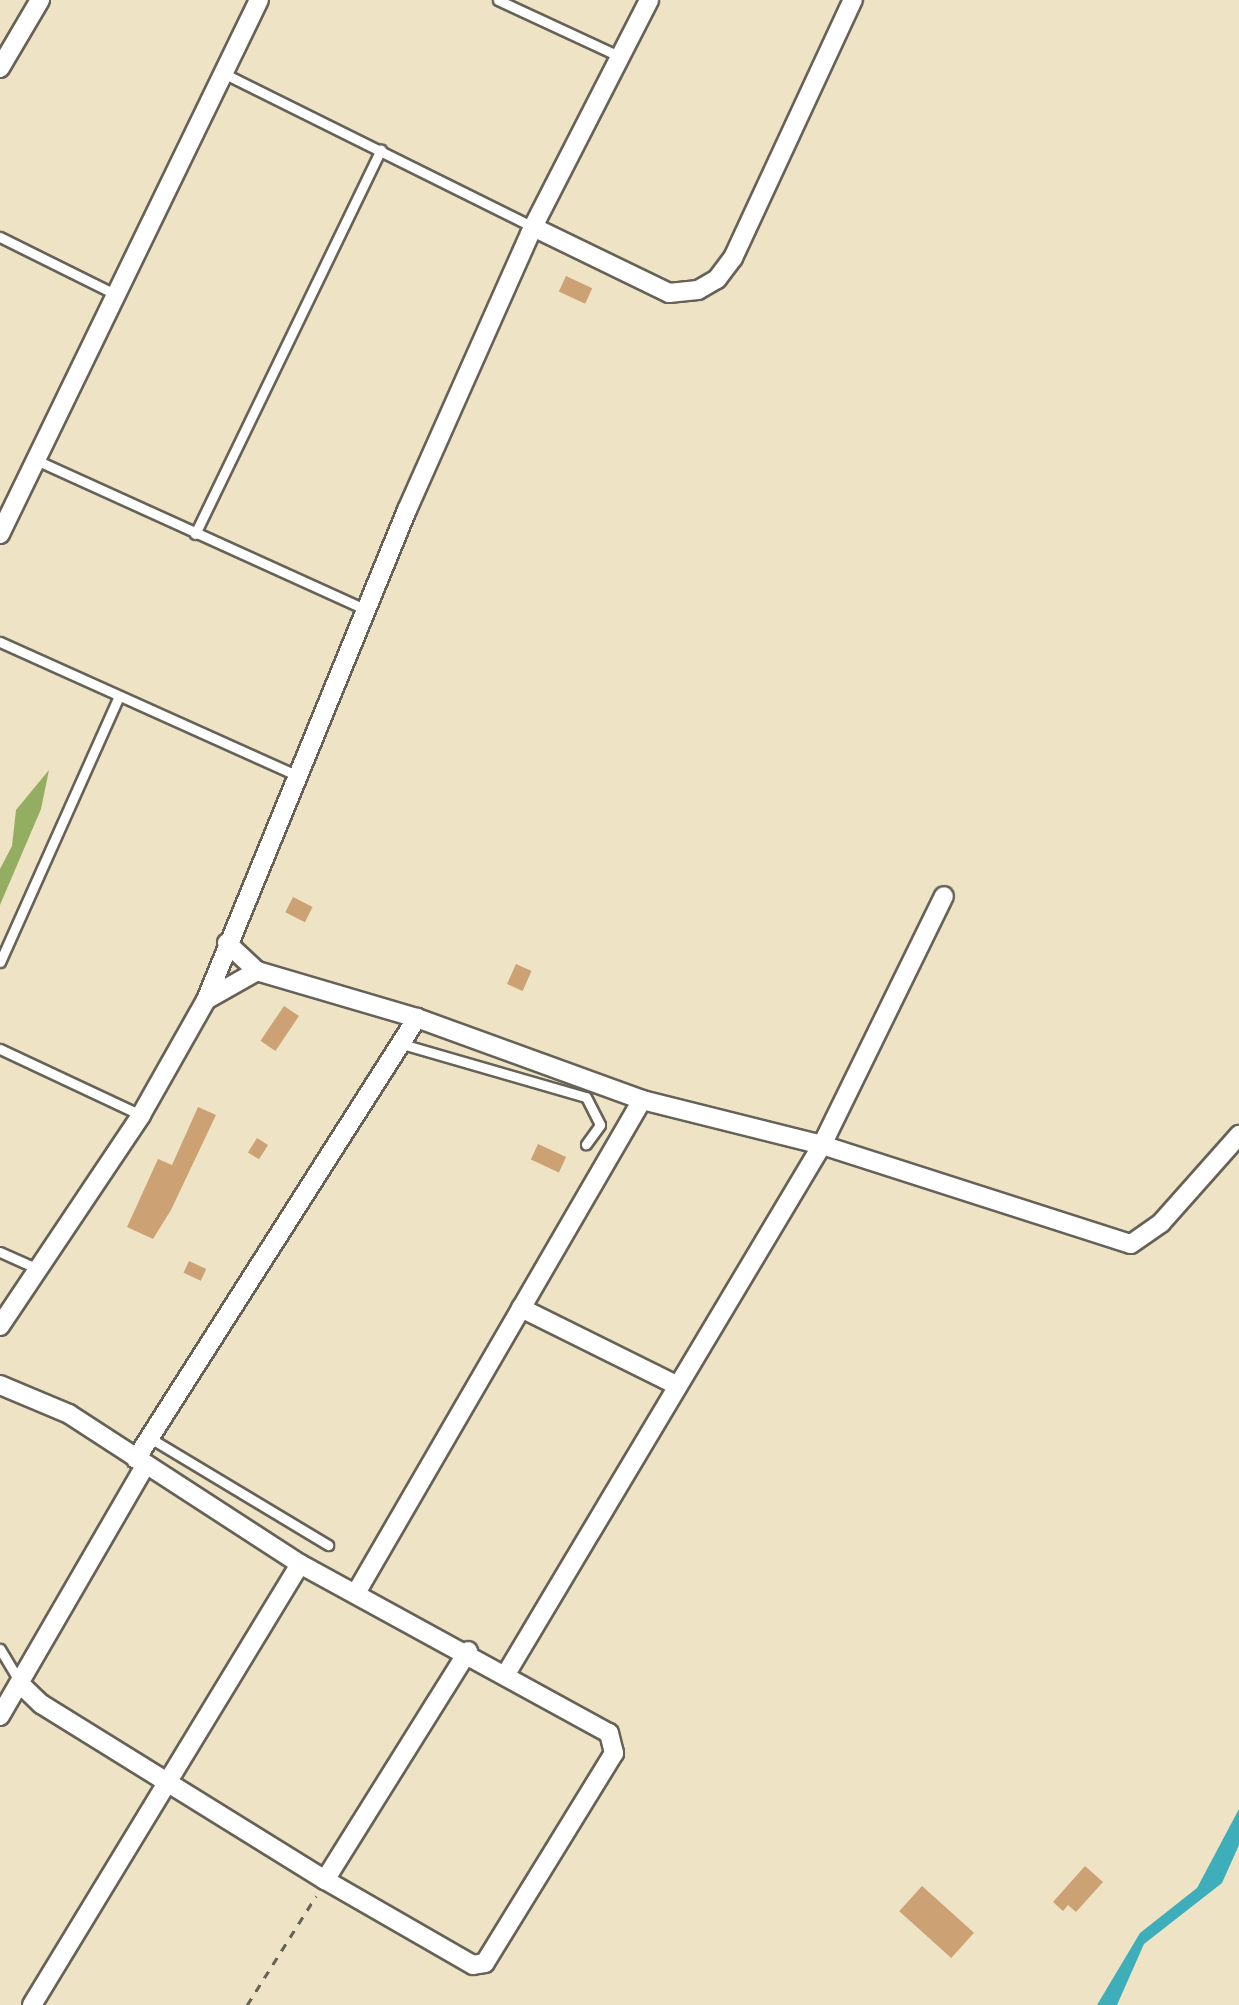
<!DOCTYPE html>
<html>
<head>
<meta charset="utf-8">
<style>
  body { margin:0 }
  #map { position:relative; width:1239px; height:2005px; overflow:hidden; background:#eee3c4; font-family:"EB Garamond",serif }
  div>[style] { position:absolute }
  .forest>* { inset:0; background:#93ae60 }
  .water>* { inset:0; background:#3eaeba }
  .building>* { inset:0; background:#cca275; transform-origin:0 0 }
  .path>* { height:2.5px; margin-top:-1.25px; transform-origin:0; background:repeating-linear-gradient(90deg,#666257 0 8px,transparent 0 16px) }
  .roads { filter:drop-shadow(2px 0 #666257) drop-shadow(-2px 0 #666257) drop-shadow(0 2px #666257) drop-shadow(0 -2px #666257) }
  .lane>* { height:9px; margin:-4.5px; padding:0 4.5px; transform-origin:4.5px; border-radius:4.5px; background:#fff }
  .street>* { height:18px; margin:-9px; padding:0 9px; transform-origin:9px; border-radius:9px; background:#fff }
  span { translate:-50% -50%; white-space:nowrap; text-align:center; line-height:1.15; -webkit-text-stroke:10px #fcf5e5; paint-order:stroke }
</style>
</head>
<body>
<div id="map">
  <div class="forest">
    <div style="clip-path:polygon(49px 770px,41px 809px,0 905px,0 869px,12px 846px,16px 810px)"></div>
  </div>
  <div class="water">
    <div style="clip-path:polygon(1239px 1809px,1239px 1845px,1222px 1883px,1144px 1944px,1117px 2005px,1097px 2005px,1140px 1933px,1197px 1888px)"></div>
  </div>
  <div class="building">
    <div style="left:566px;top:276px;width:29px;height:17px;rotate:25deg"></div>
    <div style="left:293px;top:897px;width:22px;height:17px;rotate:27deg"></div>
    <div style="left:516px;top:964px;width:17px;height:22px;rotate:24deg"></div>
    <div style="left:284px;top:1006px;width:18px;height:42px;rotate:34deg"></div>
    <div style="clip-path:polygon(198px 1107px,216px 1115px,171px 1210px,153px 1239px,127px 1227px,158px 1159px,172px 1165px)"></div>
    <div style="left:257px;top:1138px;width:13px;height:17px;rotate:32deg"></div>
    <div style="left:538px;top:1144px;width:31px;height:17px;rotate:25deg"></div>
    <div style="left:189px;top:1261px;width:19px;height:13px;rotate:25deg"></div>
    <div style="clip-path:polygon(1085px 1866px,1103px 1882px,1076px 1912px,1068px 1905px,1063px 1911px,1053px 1902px)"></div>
    <div style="left:922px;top:1886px;width:70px;height:34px;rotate:42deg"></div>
  </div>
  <div class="path">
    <div style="left:247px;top:2005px;width:129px;rotate:-57.7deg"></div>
  </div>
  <div class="roads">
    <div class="lane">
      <div style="left:498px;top:0;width:136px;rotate:24.9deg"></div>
      <div style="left:223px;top:73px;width:346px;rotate:26.4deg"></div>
      <div style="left:0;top:237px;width:131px;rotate:26.4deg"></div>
      <div style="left:36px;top:460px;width:362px;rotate:24.4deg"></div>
      <div style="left:195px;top:534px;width:427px;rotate:-64.2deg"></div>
      <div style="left:0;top:642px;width:327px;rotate:24.2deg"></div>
      <div style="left:0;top:962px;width:289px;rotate:-65.9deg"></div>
      <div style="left:402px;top:1044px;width:191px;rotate:16.1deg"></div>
      <div style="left:586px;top:1097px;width:31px;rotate:63deg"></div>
      <div style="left:600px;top:1125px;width:24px;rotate:126deg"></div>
      <div style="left:0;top:1049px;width:156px;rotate:25.1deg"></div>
      <div style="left:0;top:1252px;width:42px;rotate:24.1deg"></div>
      <div style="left:150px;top:1438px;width:208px;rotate:31deg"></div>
      <div style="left:0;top:1649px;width:37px;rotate:59deg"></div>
    </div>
    <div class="street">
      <div style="left:0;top:68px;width:79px;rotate:-59.5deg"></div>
      <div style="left:533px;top:227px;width:255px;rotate:-62.9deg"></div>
      <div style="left:0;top:534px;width:593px;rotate:-64.13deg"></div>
      <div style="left:227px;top:943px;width:41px;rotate:43deg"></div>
      <div style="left:257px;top:971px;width:167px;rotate:16.4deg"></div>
      <div style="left:417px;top:1018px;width:239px;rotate:20deg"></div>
      <div style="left:642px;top:1100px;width:186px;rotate:14deg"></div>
      <div style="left:822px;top:1145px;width:324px;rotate:17.8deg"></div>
      <div style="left:1131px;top:1244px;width:37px;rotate:-35deg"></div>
      <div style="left:1161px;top:1223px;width:118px;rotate:-48.4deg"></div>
      <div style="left:206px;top:1000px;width:59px;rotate:-29.6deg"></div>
      <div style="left:521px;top:1308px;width:175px;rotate:26.4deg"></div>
      <div style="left:0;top:1326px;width:254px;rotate:-56.2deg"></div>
      <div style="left:141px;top:1115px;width:132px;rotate:-60.5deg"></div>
      <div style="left:206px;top:1000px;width:530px;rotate:-67.7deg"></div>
      <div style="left:407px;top:510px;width:310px;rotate:-66deg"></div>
      <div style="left:533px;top:227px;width:151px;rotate:25.9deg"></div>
      <div style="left:669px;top:293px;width:29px;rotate:-6deg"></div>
      <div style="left:698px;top:290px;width:22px;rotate:-30deg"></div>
      <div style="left:717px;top:279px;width:26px;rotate:-53deg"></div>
      <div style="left:733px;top:258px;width:285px;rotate:-65.1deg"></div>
      <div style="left:0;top:1385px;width:75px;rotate:22.8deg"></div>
      <div style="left:69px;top:1414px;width:275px;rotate:33deg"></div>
      <div style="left:300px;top:1564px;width:352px;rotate:28.7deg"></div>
      <div style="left:609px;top:1733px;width:21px;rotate:76deg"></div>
      <div style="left:614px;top:1753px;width:246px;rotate:121.6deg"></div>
      <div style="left:485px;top:1963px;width:12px;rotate:171deg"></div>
      <div style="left:473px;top:1965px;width:171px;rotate:-150.1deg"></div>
      <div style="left:325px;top:1880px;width:334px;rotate:-148.2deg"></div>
      <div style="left:41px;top:1704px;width:29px;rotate:-136deg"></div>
      <div style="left:136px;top:1459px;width:523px;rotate:-57.5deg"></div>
      <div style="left:356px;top:1593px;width:570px;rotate:-59.88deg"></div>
      <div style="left:506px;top:1674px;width:616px;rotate:-59.15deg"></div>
      <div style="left:822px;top:1145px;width:277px;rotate:-63.9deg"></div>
      <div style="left:0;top:1716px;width:289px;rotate:-59.9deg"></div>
      <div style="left:325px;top:1880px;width:270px;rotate:-58deg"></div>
      <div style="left:32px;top:2005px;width:516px;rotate:-58.71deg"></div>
    </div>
  </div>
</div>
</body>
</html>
